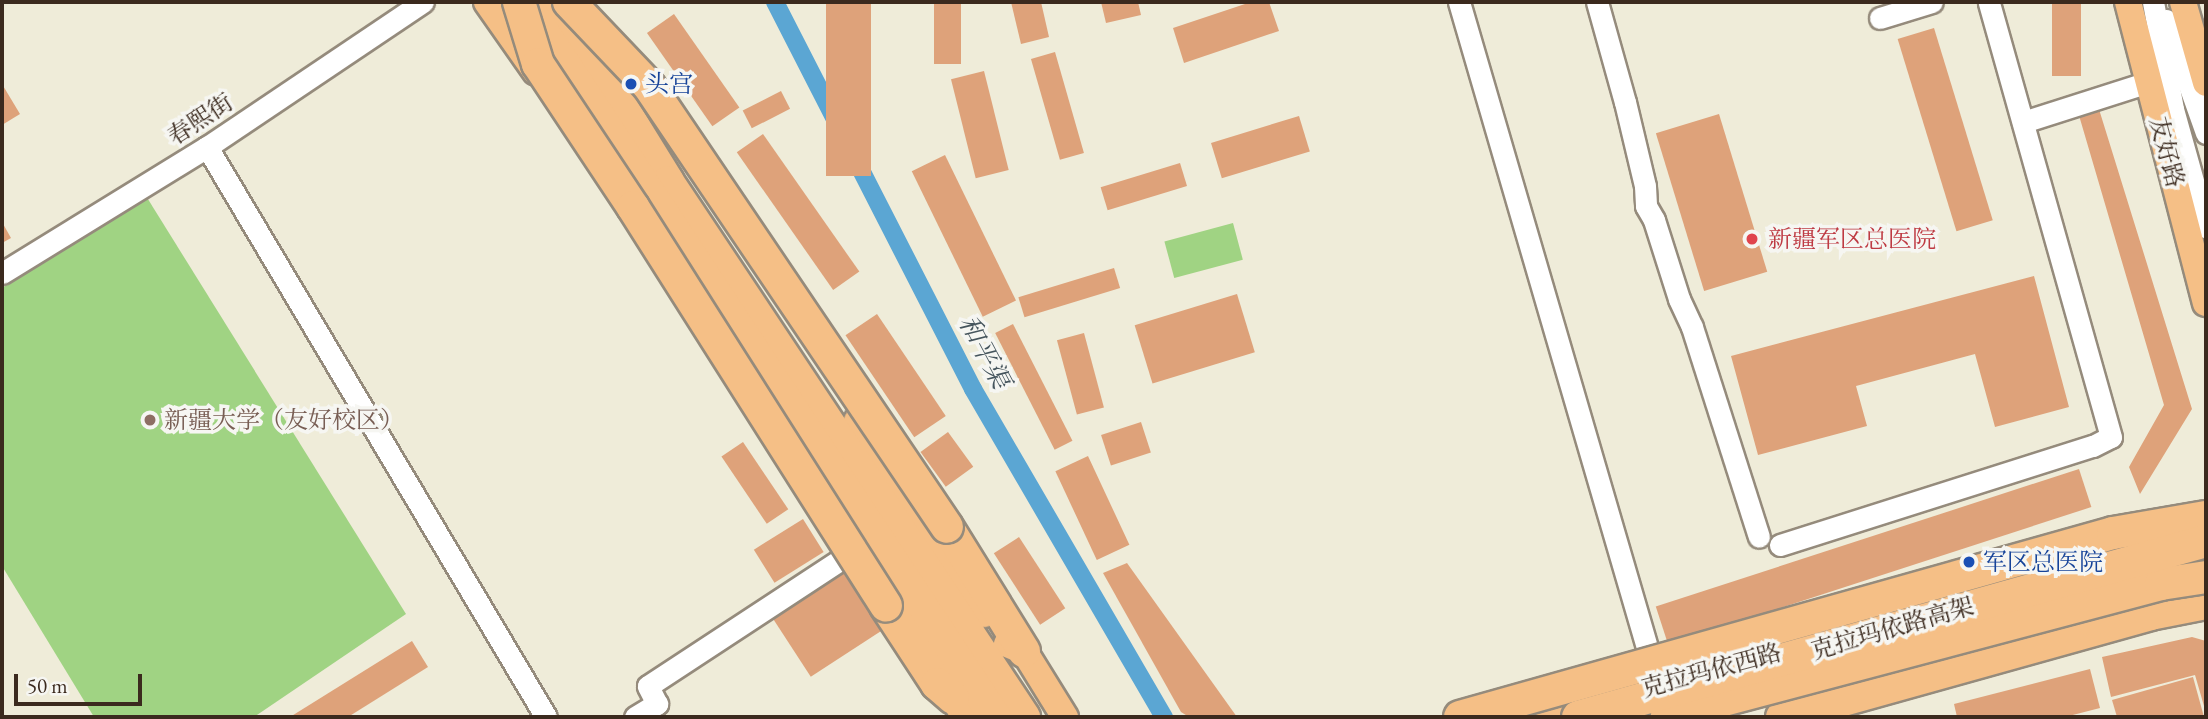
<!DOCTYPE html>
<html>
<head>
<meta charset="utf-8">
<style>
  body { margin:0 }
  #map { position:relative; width:2208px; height:719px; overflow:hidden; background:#efecd9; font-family:"EB Garamond","Noto Serif SC",serif }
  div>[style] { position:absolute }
  .green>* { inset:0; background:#a0d383; transform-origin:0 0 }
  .canal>* { height:18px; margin:-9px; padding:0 9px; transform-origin:9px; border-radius:9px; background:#5ba6d3 }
  .building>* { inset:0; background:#dea27a; transform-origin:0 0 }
  .roads { filter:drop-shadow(2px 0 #958b7c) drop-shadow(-2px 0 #958b7c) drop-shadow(0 2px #958b7c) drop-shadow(0 -2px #958b7c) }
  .minor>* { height:21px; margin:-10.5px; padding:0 10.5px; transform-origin:10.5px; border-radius:10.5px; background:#fff }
  .major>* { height:26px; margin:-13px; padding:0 13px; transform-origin:13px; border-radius:13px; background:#f5bf86 }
  .highway>* { height:32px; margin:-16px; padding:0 16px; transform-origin:16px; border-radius:16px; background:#f5bf86 }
  .bridges { filter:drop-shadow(2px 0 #958b7c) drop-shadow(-2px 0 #958b7c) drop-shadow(0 2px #958b7c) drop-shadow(0 -2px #958b7c) }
  .highway-bridge>* { height:32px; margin:-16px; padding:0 16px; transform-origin:16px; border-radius:16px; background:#f5bf86 }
  .dots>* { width:19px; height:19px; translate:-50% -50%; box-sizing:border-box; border:4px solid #f6f6f2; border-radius:50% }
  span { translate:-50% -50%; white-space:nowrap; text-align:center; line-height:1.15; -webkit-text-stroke:7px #f6f6f2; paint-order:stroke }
  .transit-label { font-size:24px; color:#164399 }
  .left { translate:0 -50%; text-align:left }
  .street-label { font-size:24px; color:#3b2a1e }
  .health-label { font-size:24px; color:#be3a42 }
  .education-label { font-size:24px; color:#785e54 }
  .water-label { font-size:26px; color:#46555d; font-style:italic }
  .frame { position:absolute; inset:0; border:4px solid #3b2a1e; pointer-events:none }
  .scale { position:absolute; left:14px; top:674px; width:128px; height:32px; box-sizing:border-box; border:4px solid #3b2a1e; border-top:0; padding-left:9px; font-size:21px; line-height:24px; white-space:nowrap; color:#3b2a1e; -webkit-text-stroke:5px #f6f6f2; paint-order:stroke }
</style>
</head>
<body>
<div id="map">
  <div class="green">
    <div style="clip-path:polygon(146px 196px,406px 614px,254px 717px,94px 717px,2px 566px,2px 288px)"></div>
    <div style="left:1233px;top:223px;width:38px;height:71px;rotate:75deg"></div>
  </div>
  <div class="canal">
    <div style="left:775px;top:2px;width:435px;rotate:62.9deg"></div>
    <div style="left:973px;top:389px;width:380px;rotate:59.8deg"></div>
  </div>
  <div class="building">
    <div style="left:826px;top:2px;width:45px;height:174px"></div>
    <div style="left:934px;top:2px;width:27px;height:62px"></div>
    <div style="clip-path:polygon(1011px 2px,1041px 2px,1049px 37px,1021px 44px)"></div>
    <div style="clip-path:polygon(1101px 2px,1138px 2px,1141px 15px,1106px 23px)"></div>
    <div style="clip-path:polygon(1251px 2px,1269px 2px,1279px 31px,1184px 63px,1173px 28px)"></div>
    <div style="left:2052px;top:2px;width:29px;height:74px"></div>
    <div style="left:674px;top:14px;width:114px;height:33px;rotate:55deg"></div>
    <div style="left:1934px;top:28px;width:201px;height:38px;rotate:73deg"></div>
    <div style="left:1055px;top:52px;width:105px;height:25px;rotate:74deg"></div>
    <div style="left:984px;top:71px;width:102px;height:34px;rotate:76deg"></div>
    <div style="clip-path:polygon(2px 84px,20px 114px,2px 125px)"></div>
    <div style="left:781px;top:91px;width:20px;height:43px;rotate:63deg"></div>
    <div style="clip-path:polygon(2098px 106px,2192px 409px,2140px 494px,2129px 467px,2164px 405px,2078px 112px)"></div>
    <div style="left:1719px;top:114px;width:165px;height:66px;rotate:73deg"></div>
    <div style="left:1299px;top:116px;width:37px;height:92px;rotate:73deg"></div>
    <div style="left:763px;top:134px;width:168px;height:32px;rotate:55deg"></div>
    <div style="left:945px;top:155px;width:162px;height:37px;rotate:64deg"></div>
    <div style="left:1180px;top:163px;width:24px;height:83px;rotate:73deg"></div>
    <div style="clip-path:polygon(2px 222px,11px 238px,2px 243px)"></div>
    <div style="left:1114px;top:268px;width:21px;height:100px;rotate:73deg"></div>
    <div style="clip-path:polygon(2034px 276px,2069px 407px,1995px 427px,1975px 354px,1856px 386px,1867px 426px,1758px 455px,1731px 356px)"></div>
    <div style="left:1237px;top:294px;width:61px;height:107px;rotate:73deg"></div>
    <div style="left:877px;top:314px;width:123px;height:38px;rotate:56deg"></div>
    <div style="left:1013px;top:324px;width:131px;height:20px;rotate:63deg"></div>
    <div style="left:1084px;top:333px;width:77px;height:28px;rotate:75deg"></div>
    <div style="left:1141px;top:422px;width:32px;height:42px;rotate:72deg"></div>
    <div style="left:948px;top:432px;width:43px;height:34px;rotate:54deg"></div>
    <div style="left:743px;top:442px;width:81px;height:26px;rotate:56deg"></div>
    <div style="left:1088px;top:456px;width:98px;height:36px;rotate:65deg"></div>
    <div style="left:2079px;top:469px;width:40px;height:445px;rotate:72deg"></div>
    <div style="left:803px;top:519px;width:39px;height:58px;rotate:58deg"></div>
    <div style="left:1019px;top:537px;width:85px;height:30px;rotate:57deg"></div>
    <div style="clip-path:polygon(1127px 563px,1237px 717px,1189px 717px,1181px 712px,1103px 573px)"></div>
    <div style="left:847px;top:571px;width:69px;height:88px;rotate:57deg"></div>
    <div style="clip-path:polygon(2192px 637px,2206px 641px,2206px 713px,2195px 675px,2111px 697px,2102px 657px)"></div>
    <div style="clip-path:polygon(412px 641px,428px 667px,348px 717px,290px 717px)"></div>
    <div style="clip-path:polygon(2090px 669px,2100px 708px,2065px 717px,1957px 717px,1954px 704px)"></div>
    <div style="clip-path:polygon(2193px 677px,2204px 717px,2117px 717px,2112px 700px)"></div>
  </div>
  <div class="roads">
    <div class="minor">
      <div style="left:1459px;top:2px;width:701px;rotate:73.76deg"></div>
      <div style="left:1597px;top:2px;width:104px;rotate:74.4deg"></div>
      <div style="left:1625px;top:102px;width:86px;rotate:76.6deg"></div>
      <div style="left:1645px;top:186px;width:20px;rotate:87deg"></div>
      <div style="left:1646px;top:206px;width:16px;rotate:60deg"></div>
      <div style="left:1654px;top:220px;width:83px;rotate:72.4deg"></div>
      <div style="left:1679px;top:299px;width:31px;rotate:65deg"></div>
      <div style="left:1692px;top:327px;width:220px;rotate:72.3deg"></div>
      <div style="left:2153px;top:2px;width:109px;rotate:79.4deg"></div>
      <div style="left:2173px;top:109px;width:123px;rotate:74.4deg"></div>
      <div style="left:1880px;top:18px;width:54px;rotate:-17.1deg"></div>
      <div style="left:2166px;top:20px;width:120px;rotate:70.5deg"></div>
      <div style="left:2023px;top:122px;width:131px;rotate:-17.7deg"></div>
      <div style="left:207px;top:147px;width:663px;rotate:59.26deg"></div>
      <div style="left:2px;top:273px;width:241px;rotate:-31.6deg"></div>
      <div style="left:207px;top:147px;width:260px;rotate:-33.9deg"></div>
      <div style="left:1780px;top:545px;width:328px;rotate:-17.6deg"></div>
      <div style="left:2093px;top:446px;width:20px;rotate:-27deg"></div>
      <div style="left:2111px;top:437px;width:452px;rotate:-105.7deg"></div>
      <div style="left:635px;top:717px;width:26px;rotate:-31deg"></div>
      <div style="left:657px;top:704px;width:20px;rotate:-117deg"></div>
      <div style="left:648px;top:686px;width:257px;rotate:-33.3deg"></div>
    </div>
    <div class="major">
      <div style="left:487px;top:2px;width:85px;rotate:55deg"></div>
      <div style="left:2128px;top:2px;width:311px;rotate:75.5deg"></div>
      <div style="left:2183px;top:2px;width:84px;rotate:74.1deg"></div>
      <div style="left:857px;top:421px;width:231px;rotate:56.7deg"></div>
      <div style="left:1007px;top:644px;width:18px;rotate:22deg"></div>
      <div style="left:1024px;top:651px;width:78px;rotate:58.2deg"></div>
      <div style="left:942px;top:680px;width:44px;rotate:58.1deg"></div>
      <div style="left:1542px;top:717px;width:59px;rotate:-15.7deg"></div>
    </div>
    <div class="highway">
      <div style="left:557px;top:2px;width:211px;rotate:58.3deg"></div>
      <div style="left:668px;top:182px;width:643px;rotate:56.36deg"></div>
      <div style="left:524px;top:3px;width:855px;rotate:56.59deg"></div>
      <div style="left:947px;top:527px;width:146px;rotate:58.2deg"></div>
      <div style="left:886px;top:606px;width:93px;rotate:56.8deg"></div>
      <div style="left:937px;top:684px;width:21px;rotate:41deg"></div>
      <div style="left:1782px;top:717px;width:382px;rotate:-15.6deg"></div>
      <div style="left:2150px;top:614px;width:57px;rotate:-11.1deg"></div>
    </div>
  </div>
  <div class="bridges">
    <div class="highway-bridge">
      <div style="left:519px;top:2px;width:65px;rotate:73deg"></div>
      <div style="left:538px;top:64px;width:172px;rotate:56.4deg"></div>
      <div style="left:633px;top:207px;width:472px;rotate:57.6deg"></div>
      <div style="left:569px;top:2px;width:116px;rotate:46.4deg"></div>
      <div style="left:649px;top:86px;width:532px;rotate:55.95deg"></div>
      <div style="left:1667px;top:715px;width:511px;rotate:-14.85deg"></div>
      <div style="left:2161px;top:584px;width:46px;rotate:-8.8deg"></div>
      <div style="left:1460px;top:717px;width:678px;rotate:-15.74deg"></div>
      <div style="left:2113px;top:533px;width:94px;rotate:-9.8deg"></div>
      <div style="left:1578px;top:717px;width:652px;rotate:-15.66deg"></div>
    </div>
  </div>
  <div class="dots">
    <div style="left:631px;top:84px;background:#1a4fb4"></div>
    <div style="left:1752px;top:239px;background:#e0444e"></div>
    <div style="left:150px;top:420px;background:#8d6e63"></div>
    <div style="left:1969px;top:562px;background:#1a4fb4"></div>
  </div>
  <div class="transit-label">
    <span class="left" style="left:645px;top:84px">头宫</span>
    <span class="left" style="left:1983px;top:562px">军区总医院</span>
  </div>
  <div class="street-label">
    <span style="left:200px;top:119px;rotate:-33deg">春熙街</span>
    <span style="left:2167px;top:152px;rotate:75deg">友好路</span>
    <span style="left:1892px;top:628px;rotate:-16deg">克拉玛依路高架</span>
    <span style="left:1711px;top:670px;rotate:-15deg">克拉玛依西路</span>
  </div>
  <div class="health-label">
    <span class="left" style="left:1768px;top:239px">新疆军区总医院</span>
  </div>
  <div class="education-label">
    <span class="left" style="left:164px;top:420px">新疆大学（友好校区）</span>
  </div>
  <div class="water-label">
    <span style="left:984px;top:352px;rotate:62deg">和平渠</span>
  </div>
  <div class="frame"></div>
  <div class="scale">50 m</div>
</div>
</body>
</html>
